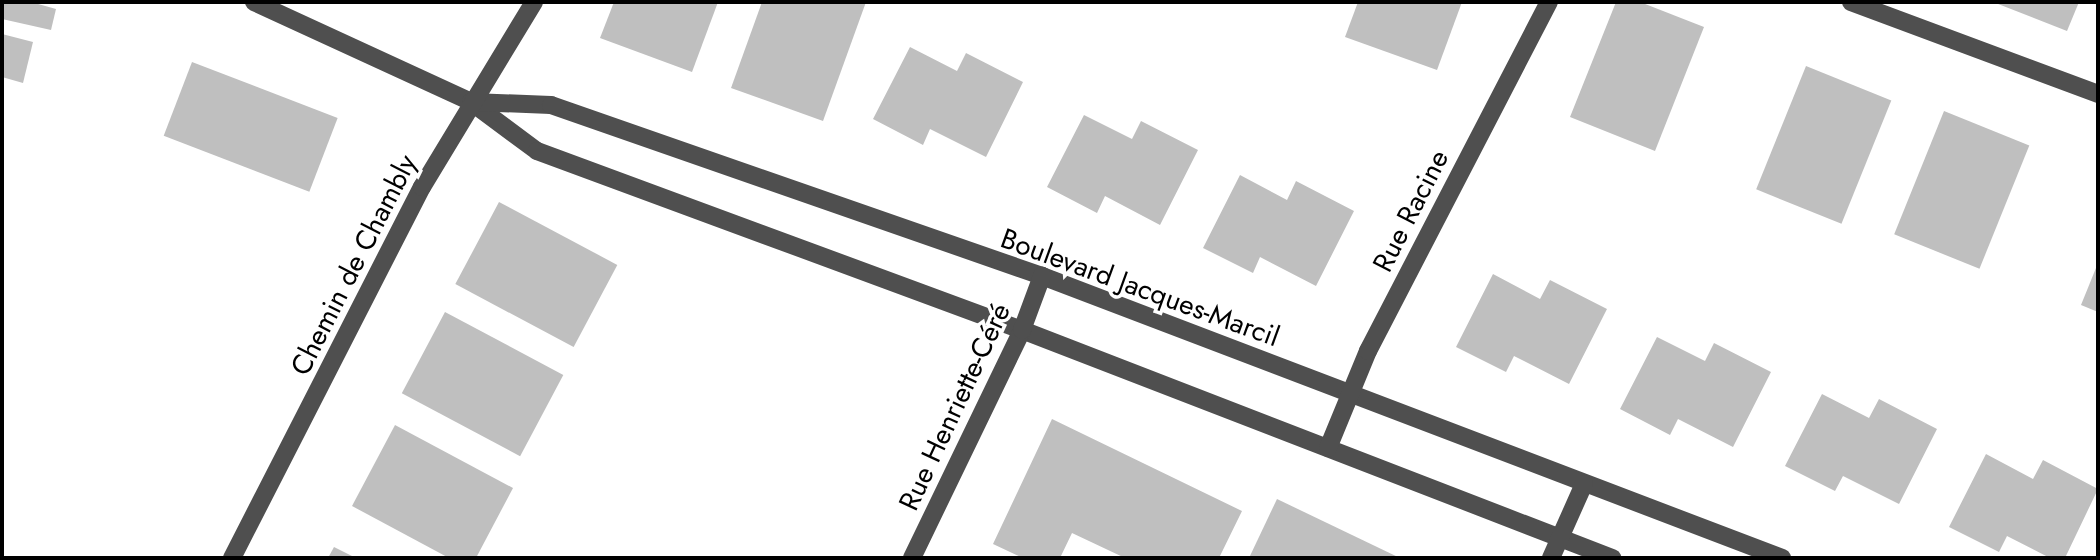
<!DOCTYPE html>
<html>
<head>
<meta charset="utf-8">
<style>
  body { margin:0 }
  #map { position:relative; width:2100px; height:560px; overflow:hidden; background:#fff; font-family:Jost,sans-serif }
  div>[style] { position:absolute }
  .building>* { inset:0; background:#bfbfbf; transform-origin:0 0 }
  .minor>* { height:18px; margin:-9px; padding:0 9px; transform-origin:9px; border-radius:9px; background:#4f4f4f }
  span { translate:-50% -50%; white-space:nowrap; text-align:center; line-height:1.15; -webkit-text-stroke:7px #fff; paint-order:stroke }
  .street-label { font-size:28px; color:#000 }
  .frame { position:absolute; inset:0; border:4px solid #000; pointer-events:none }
</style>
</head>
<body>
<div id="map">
  <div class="building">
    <div style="clip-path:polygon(2px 2px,31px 2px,56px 9px,51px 30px,2px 19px)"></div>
    <div style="clip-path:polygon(614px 2px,718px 2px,692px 72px,600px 38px)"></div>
    <div style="clip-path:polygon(762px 2px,866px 2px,823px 121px,731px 88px)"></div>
    <div style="clip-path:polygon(1358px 2px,1462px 2px,1437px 70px,1345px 37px)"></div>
    <div style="clip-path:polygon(1616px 2px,1640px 2px,1704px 27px,1655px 151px,1570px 117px)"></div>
    <div style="clip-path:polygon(1993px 2px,2079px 2px,2067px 31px)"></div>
    <div style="clip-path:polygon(2px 34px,33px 42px,23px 83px,2px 77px)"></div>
    <div style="clip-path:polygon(910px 47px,957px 71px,966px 53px,1023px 82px,986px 157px,930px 129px,923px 145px,873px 119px)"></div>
    <div style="left:192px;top:62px;width:156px;height:79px;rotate:21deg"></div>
    <div style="left:1806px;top:66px;width:92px;height:133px;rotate:22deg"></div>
    <div style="left:1944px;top:111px;width:92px;height:133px;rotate:22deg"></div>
    <div style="clip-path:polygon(1084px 115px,1132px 139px,1141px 121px,1198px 150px,1160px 225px,1105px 196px,1097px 213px,1047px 187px)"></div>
    <div style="clip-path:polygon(1240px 175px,1287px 200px,1296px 181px,1354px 211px,1316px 286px,1260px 257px,1253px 273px,1203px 248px)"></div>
    <div style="left:499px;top:202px;width:134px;height:93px;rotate:28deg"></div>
    <div style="clip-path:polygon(2098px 263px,2098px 312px,2081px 305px)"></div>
    <div style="clip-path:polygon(1493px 274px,1540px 299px,1550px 280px,1607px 309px,1569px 384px,1514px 356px,1506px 372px,1456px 347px)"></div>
    <div style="left:445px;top:312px;width:134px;height:92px;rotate:28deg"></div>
    <div style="clip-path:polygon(1657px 337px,1705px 361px,1714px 343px,1771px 372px,1733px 447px,1678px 419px,1670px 435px,1620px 409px)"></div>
    <div style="clip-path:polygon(1822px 394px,1869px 418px,1879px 399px,1937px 429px,1899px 504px,1843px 476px,1835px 491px,1785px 466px)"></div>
    <div style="clip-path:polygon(1052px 419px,1242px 511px,1219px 558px,1125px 558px,1072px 533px,1060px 558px,1023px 558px,993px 544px)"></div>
    <div style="clip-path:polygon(395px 425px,513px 488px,476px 558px,449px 558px,352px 506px)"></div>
    <div style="clip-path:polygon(1986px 454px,2033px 479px,2043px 460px,2098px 489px,2065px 558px,2050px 558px,2007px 536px,1999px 552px,1949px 527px)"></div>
    <div style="clip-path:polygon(1277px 499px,1400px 558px,1249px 558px)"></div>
    <div style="clip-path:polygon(334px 547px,356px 558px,328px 558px)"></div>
  </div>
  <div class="minor">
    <div style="left:254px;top:2px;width:239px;rotate:24.7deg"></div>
    <div style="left:471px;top:102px;width:82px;rotate:36.6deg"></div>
    <div style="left:537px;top:151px;width:517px;rotate:20.26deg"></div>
    <div style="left:1022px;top:330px;width:633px;rotate:21.13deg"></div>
    <div style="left:1851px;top:2px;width:264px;rotate:20.4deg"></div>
    <div style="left:471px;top:102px;width:80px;rotate:2.1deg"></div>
    <div style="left:551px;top:105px;width:520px;rotate:19.2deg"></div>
    <div style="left:1042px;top:276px;width:792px;rotate:20.86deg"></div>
    <div style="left:1328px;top:448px;width:105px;rotate:-67.6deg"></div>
    <div style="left:1368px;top:351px;width:393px;rotate:-62.6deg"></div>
    <div style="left:232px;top:558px;width:417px;rotate:-62.9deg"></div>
    <div style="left:422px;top:187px;width:216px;rotate:-58.8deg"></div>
    <div style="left:912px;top:558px;width:253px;rotate:-64.2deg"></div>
    <div style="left:1022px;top:330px;width:58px;rotate:-69.7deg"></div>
    <div style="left:1551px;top:558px;width:81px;rotate:-66deg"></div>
  </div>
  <div class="street-label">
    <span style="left:1411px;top:211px;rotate:-63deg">Rue Racine</span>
    <span style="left:354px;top:265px;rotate:-63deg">Chemin de Chambly</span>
    <span style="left:1140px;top:288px;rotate:20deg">Boulevard Jacques-Marcil</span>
    <span style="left:955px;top:407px;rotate:-65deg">Rue Henriette-Céré</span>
  </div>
  <div class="frame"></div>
</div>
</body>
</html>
